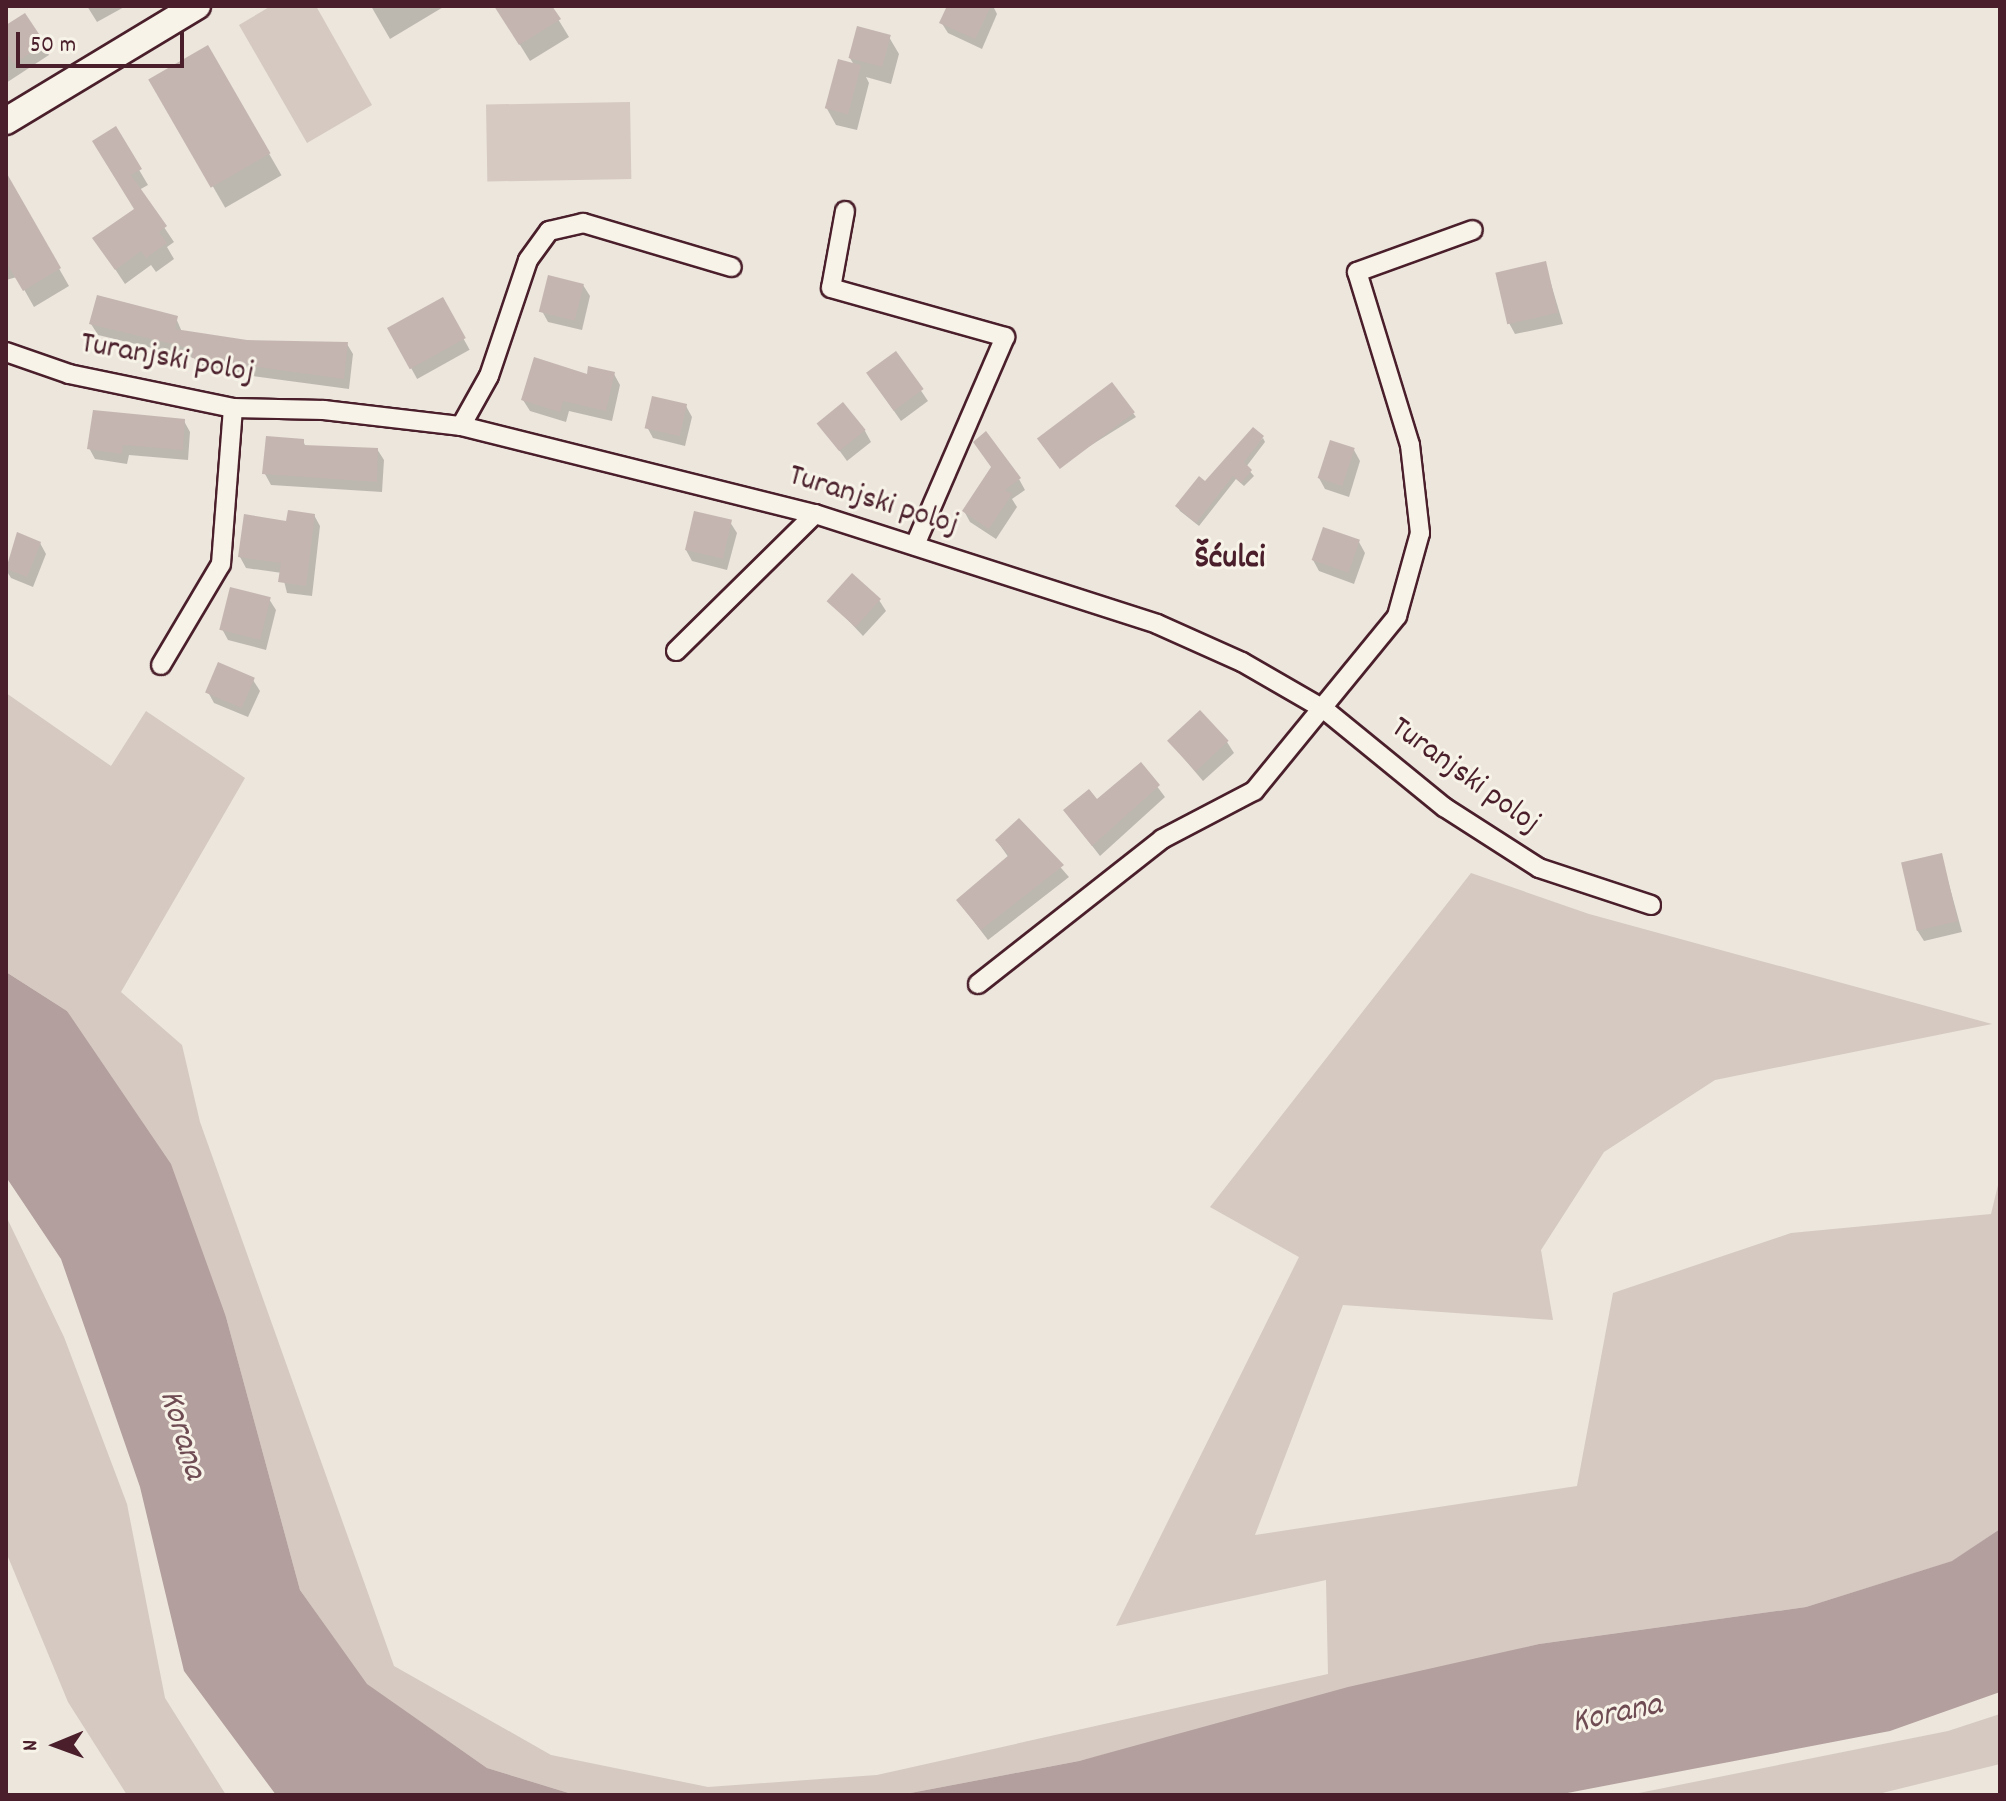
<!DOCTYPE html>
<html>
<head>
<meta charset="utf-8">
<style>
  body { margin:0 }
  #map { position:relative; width:2006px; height:1801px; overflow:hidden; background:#ece6dd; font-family:Dekko,sans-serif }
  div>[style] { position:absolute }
  .green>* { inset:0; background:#d5c9c2; transform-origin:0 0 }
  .water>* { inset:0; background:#b39f9d }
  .shadow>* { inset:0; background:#0003; transform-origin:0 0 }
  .building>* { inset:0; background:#c4b5b0; transform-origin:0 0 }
  .roads { filter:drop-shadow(2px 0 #4a1f2b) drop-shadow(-2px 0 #4a1f2b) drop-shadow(0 2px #4a1f2b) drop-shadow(0 -2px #4a1f2b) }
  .minor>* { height:18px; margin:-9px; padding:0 9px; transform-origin:9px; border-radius:9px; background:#f7f3e8 }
  .secondary>* { height:26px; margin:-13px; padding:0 13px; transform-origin:13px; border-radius:13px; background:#f7f3e8 }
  span { translate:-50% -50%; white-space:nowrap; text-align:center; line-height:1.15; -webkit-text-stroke:6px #f7f3e8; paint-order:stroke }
  .street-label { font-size:32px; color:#4a1f2b }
  .neighbourhood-label { font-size:34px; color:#4a1f2b; font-weight:700 }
  .water-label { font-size:34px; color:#6f4c53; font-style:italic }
  .frame { position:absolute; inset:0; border:8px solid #4a1f2b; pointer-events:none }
  .north { position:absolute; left:16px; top:1705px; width:80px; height:80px; -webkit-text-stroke:6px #f7f3e8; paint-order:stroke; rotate:269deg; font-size:22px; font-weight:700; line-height:32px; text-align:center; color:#4a1f2b }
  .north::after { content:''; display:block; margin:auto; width:28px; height:36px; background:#4a1f2b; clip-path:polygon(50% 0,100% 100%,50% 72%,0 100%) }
  .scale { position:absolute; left:16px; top:32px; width:168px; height:36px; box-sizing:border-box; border:4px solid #4a1f2b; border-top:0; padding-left:10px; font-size:24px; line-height:28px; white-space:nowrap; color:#4a1f2b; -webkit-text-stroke:6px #f7f3e8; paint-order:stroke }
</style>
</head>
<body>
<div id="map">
  <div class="green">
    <div style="clip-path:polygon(271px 6px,316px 6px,372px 105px,307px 143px,239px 25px)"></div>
    <div style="left:630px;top:102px;width:77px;height:144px;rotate:89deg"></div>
    <div style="clip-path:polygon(6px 693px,111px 766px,146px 711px,245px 778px,121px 992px,182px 1045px,200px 1122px,394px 1666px,551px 1755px,708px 1787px,877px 1775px,1328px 1674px,1326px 1580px,1116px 1626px,1299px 1257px,1210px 1207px,1471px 873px,1589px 914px,1992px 1024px,1715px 1080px,1604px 1152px,1541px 1250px,1553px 1320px,1343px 1305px,1255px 1535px,1577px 1486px,1613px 1293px,1791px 1233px,1991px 1214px,2000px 1177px,2000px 1529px,1953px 1561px,1806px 1607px,1539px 1644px,1079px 1761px,900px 1795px,575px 1795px,487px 1768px,366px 1684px,300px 1590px,226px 1317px,67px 1011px,6px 972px)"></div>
    <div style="clip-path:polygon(6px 1216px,64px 1337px,127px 1504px,165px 1698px,226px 1795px,127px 1795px,68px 1702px,6px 1552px)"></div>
    <div style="clip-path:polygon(2000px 1714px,2000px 1764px,1874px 1795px,1629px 1795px,1948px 1731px)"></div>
  </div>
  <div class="water">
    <div style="clip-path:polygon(6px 972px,67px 1011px,171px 1164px,226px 1317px,300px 1590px,367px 1684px,487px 1768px,575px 1795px,276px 1795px,184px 1671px,140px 1487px,61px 1259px,6px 1177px)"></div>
    <div style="clip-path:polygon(2000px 1529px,2000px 1692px,1890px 1731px,1557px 1795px,900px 1795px,1079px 1761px,1348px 1687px,1539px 1644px,1806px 1607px,1952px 1561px)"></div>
  </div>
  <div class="shadow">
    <div style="clip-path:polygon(87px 6px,126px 6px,97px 22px)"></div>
    <div style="clip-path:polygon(371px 6px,445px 6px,390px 39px)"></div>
    <div style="clip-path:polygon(496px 6px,550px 6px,569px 37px,530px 61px)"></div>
    <div style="clip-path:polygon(949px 6px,993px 6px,997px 14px,982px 49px,948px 33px,941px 22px)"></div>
    <div style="clip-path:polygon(6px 27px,43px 44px,49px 55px,6px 83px)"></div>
    <div style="clip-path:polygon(889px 37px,899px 54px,891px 84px,866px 77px,869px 83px,857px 130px,836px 125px,826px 107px,854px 65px,850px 58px)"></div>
    <div style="left:208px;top:48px;width:147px;height:65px;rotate:60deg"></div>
    <div style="clip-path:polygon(115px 129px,148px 185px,139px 190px,174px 242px,167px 247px,174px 259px,156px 272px,151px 265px,125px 284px,95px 239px,136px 210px)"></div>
    <div style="clip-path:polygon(6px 176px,69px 286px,34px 307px,17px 277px,6px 280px)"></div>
    <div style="clip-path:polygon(1545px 264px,1563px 324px,1515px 334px,1509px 323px)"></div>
    <div style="clip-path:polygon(583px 285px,590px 296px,582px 330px,548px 322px,542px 311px)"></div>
    <div style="left:442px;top:300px;width:57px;height:60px;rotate:61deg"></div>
    <div style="clip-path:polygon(176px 318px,182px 332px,247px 342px,347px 344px,353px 354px,349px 389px,200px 369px,194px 358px,98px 335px,91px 324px)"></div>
    <div style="clip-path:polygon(896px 354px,928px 401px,901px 421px,875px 384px)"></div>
    <div style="clip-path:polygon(614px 374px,620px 385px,612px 421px,569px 411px,566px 422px,530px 411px,523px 400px,588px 376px)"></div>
    <div style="clip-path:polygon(686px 406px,692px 417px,685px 446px,653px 438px,647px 427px)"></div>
    <div style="clip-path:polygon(1133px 413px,1136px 417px,1058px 466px,1039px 440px)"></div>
    <div style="clip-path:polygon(184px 421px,190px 432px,188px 460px,129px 455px,127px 464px,95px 459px,89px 448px)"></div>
    <div style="clip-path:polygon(820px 424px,865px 431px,871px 442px,847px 461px)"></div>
    <div style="clip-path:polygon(1263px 438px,1265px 442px,1246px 467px,1254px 476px,1244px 486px,1236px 479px,1199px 526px,1180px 511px,1177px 506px)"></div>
    <div style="clip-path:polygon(303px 441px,306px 447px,377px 449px,384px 460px,382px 492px,271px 485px,265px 474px)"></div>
    <div style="clip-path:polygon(1354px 450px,1360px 461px,1349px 497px,1325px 489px,1319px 478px)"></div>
    <div style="clip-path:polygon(1019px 479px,1025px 490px,1012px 499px,1017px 507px,996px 539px,970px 522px,964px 511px)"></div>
    <div style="clip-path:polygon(314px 515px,320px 526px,312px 596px,287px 593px,282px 573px,246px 568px,240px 557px,288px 523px)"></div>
    <div style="clip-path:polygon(730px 522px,737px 533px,727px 570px,692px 561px,686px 550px)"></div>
    <div style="clip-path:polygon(18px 534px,40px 543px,46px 554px,33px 587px,11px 578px,6px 570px)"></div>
    <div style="clip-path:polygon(1359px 542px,1365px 553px,1354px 584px,1319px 571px,1313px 560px)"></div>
    <div style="clip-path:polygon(269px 599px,276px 610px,266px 650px,228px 640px,222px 629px)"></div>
    <div style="clip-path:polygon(879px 600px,886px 611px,863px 636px,830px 601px)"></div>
    <div style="clip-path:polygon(253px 680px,260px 691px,248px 717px,214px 703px,208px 692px)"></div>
    <div style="clip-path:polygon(1169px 741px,1227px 742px,1234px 753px,1203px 781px)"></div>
    <div style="clip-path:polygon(1141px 765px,1165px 797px,1100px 856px,1065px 811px,1097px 802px)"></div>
    <div style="clip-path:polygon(1019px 820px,1069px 877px,988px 940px,958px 901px,1009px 858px,997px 841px)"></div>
    <div style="clip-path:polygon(1941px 855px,1962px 932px,1924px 941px,1917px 930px)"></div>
  </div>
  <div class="building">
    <div style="clip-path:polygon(494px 6px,552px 6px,561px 19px,519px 45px)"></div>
    <div style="clip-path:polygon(947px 6px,991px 6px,975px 39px,939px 23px)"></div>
    <div style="clip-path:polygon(25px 13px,45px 43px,14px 64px,6px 52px,6px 25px)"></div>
    <div style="left:857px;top:26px;width:35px;height:33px;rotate:15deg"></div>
    <div style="left:208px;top:45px;width:125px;height:69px;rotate:60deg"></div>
    <div style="left:838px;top:59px;width:24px;height:51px;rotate:15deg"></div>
    <div style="clip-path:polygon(116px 126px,142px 169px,131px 175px,167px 226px,159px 232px,167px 243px,146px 258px,141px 251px,115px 270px,92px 238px,134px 209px,92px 141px)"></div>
    <div style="clip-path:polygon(6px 172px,61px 268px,23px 291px,6px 262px)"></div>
    <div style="left:1546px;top:261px;width:53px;height:52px;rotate:77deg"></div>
    <div style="left:548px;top:275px;width:37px;height:38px;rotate:14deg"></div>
    <div style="clip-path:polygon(97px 295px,178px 316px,175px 329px,247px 340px,348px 342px,344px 379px,192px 358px,193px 349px,89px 324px)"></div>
    <div style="left:443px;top:297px;width:47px;height:64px;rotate:61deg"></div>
    <div style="left:896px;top:351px;width:47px;height:37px;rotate:54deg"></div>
    <div style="clip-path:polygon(534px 357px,587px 374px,588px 366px,615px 372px,606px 411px,563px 401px,560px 412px,521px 400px)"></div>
    <div style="left:1112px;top:382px;width:38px;height:94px;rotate:53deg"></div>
    <div style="left:652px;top:396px;width:36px;height:33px;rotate:13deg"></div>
    <div style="left:843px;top:402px;width:36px;height:34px;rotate:51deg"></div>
    <div style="clip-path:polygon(93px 410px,185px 419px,183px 450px,123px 445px,122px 454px,87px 449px)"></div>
    <div style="clip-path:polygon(1253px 427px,1264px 436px,1244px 462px,1252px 470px,1241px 483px,1233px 476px,1196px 523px,1175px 506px,1199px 476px,1205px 481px)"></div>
    <div style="clip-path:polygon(986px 431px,1021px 478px,1005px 490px,1012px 494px,989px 529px,962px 511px,991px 467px,973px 442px)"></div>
    <div style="clip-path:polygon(266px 436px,304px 439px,304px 445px,378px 448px,377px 482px,262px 474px)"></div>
    <div style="left:1330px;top:440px;width:26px;height:40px;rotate:18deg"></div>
    <div style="clip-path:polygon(288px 510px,315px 514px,306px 586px,278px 582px,281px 563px,238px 557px,244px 514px,286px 521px)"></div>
    <div style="left:694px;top:511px;width:39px;height:40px;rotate:13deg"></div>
    <div style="left:1323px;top:527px;width:39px;height:35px;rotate:19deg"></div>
    <div style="clip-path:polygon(17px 532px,41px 542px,27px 577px,6px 569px)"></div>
    <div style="left:852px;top:573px;width:39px;height:38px;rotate:42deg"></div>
    <div style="left:230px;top:587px;width:42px;height:44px;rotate:14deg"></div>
    <div style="left:218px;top:662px;width:40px;height:33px;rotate:23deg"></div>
    <div style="left:1200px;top:710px;width:42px;height:45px;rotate:47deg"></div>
    <div style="clip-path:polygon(1141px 762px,1160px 785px,1092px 846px,1063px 810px,1089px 789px,1097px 799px)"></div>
    <div style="clip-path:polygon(1019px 818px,1064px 865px,981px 930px,956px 900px,1009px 855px,995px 840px)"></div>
    <div style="left:1942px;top:853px;width:70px;height:42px;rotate:77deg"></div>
  </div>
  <div class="roads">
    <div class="minor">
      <div style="left:845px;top:211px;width:78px;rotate:100.3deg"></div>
      <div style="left:831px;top:288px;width:181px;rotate:15.7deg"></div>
      <div style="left:1005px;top:337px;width:227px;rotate:113.4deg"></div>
      <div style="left:6px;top:352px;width:67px;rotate:19.2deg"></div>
      <div style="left:69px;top:374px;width:167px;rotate:11.7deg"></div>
      <div style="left:233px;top:408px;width:91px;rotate:1.3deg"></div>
      <div style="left:324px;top:410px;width:138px;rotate:6.7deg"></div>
      <div style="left:461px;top:426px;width:365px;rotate:14deg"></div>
      <div style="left:815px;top:514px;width:359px;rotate:17.8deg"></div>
      <div style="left:1157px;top:624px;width:93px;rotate:24.1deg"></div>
      <div style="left:1242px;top:662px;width:96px;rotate:30deg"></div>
      <div style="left:1325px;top:710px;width:154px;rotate:39.2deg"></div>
      <div style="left:1444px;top:807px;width:113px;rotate:32.7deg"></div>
      <div style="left:1539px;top:868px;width:118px;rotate:18.3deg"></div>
      <div style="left:461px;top:426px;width:57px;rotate:-60.8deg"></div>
      <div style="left:489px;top:376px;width:122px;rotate:-71.4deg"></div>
      <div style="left:528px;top:260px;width:36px;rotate:-54deg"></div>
      <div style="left:549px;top:231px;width:35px;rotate:-13deg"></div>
      <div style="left:583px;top:223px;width:155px;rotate:16.5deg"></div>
      <div style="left:676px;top:651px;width:195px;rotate:-44.6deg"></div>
      <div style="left:161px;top:665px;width:117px;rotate:-59.3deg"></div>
      <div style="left:221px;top:564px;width:156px;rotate:-85.6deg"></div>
      <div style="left:978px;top:984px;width:234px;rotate:-38.2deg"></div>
      <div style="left:1162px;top:839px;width:104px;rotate:-27.6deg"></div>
      <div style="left:1254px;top:791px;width:226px;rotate:-50.7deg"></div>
      <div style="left:1397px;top:616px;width:86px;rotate:-74.5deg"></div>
      <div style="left:1420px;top:533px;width:89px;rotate:-96.5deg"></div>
      <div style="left:1410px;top:445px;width:181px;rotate:-107deg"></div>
      <div style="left:1357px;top:272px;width:123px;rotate:-19.9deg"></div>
    </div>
    <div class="secondary">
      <div style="left:6px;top:121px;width:223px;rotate:-31.1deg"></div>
    </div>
  </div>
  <div class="street-label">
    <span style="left:167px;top:360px;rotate:10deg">Turanjski poloj</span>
    <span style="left:873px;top:502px;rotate:17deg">Turanjski poloj</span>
    <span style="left:1464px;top:777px;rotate:36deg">Turanjski poloj</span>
  </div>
  <div class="neighbourhood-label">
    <span style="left:1230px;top:560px">Šćulci</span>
  </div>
  <div class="water-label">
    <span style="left:181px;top:1435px;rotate:73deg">Korana</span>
    <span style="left:1617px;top:1715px;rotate:-12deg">Korana</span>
  </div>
  <div class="frame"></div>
  <div class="north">N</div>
  <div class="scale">50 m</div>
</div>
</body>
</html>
